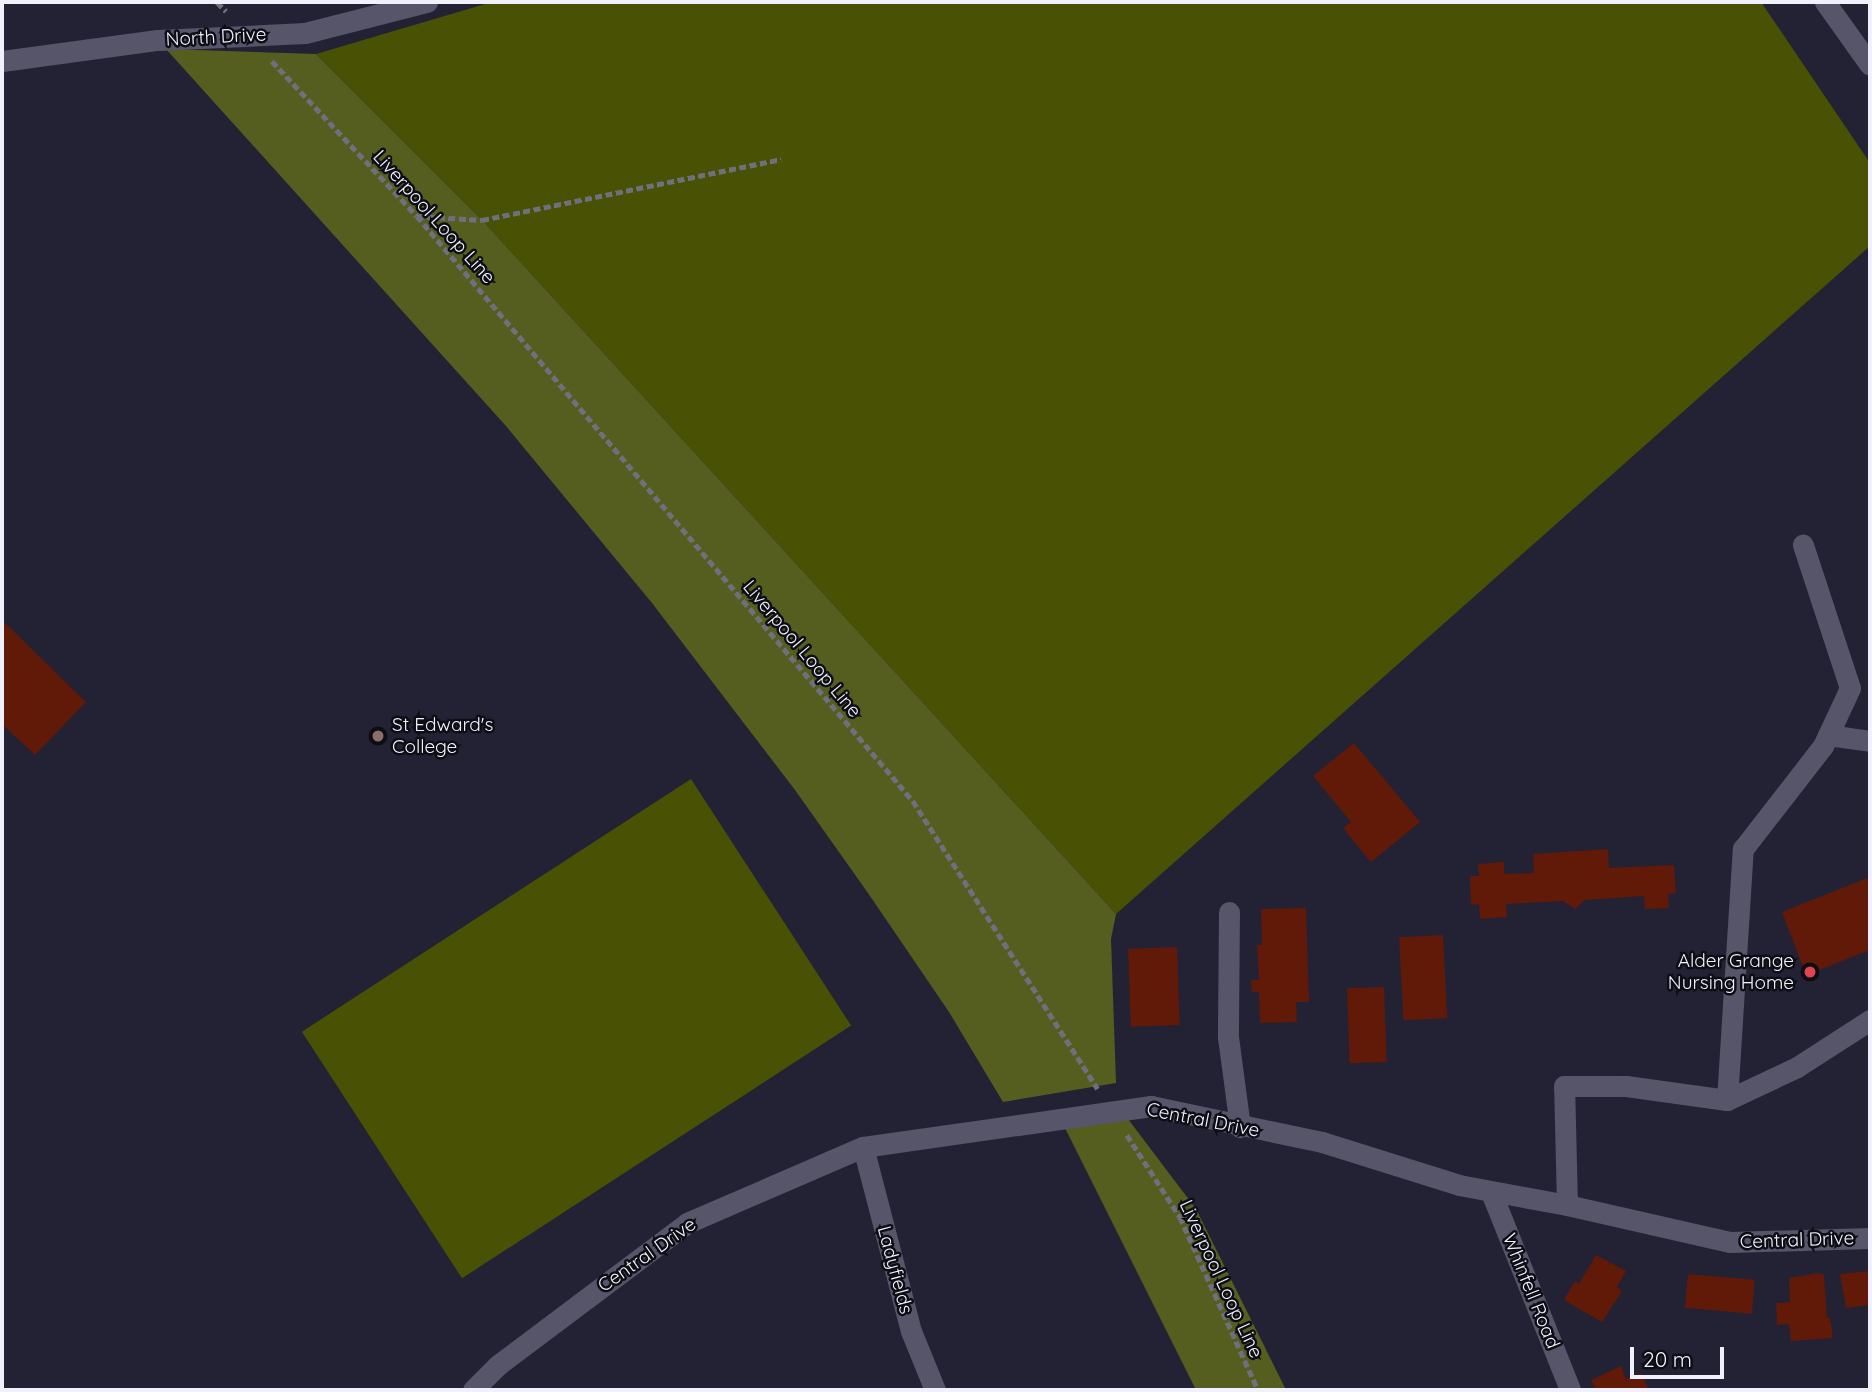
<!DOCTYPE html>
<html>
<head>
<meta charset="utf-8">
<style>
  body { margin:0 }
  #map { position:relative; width:1872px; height:1392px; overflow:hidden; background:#232234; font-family:Quicksand,sans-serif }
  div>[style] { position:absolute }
  .green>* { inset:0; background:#495105; transform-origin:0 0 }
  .forest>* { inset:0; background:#565e1f }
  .building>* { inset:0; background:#611908; transform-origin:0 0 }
  .path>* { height:4.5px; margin-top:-2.25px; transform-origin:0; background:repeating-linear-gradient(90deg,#706f7f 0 7px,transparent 0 10.5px) }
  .minor>* { height:21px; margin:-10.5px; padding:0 10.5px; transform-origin:10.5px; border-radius:10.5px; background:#565569 }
  .dots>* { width:19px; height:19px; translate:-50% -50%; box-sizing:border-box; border:4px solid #0d0d15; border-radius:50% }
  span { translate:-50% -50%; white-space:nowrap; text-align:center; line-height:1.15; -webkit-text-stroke:5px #0d0d15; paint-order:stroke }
  .street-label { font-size:19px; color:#f1f1fd }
  .poi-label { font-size:19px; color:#f1f1fd }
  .left { translate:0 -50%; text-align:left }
  .right { translate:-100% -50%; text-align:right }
  .frame { position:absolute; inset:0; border:4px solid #f1f1fd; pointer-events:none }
  .scale { position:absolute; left:1630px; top:1347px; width:94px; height:32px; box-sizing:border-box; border:4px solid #f1f1fd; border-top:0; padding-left:9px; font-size:21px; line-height:24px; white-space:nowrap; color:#f1f1fd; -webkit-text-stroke:5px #0d0d15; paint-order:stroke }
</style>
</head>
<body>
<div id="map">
  <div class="green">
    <div style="clip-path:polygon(492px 2px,1761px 2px,1870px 163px,1870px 246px,1116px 914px,482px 220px,316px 54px)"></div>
    <div style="left:691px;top:779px;width:294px;height:464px;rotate:57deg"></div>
  </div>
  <div class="forest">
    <div style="clip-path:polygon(166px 49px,316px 54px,482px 220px,1116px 914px,1111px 939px,1116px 1083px,1003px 1102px,949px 1012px,868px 893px,795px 790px,652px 603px,506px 426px)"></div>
    <div style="clip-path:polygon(1125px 1115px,1196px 1209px,1286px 1390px,1196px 1390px,1064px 1126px)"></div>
  </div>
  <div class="building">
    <div style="clip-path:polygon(2px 620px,86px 702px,35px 755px,2px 724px)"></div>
    <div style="clip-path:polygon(1354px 743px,1420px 822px,1371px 862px,1343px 828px,1351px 822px,1313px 776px)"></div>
    <div style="clip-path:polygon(1608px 849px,1609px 868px,1674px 865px,1676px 893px,1668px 894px,1669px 908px,1645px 909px,1644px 896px,1585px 900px,1575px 909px,1563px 901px,1506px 904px,1507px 917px,1480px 919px,1479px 904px,1471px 905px,1470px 876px,1479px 876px,1478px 864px,1504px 862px,1504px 874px,1534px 873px,1533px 854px)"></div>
    <div style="clip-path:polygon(1870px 877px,1870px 950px,1806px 975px,1782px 912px)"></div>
    <div style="clip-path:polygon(1306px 908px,1309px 1002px,1296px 1002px,1297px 1022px,1260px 1023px,1259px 992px,1252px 992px,1251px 980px,1259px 980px,1257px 945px,1262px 945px,1261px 909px)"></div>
    <div style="left:1443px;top:935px;width:83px;height:44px;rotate:87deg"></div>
    <div style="left:1177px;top:947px;width:78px;height:49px;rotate:88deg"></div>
    <div style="left:1384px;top:987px;width:75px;height:37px;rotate:88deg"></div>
    <div style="clip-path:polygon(1596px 1255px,1626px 1271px,1617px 1287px,1622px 1291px,1602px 1322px,1564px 1300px,1575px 1281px,1579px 1284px)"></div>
    <div style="clip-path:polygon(1870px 1271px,1870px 1305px,1846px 1308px,1840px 1274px)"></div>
    <div style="clip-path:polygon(1819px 1273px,1824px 1275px,1827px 1318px,1830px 1318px,1833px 1338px,1791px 1341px,1789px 1324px,1777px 1325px,1776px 1303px,1790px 1302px,1789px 1278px)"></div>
    <div style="left:1688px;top:1274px;width:67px;height:34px;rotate:5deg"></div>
    <div style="clip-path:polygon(1621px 1366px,1626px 1379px,1641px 1373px,1649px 1390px,1596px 1390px,1591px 1380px)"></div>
  </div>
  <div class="path">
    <div style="left:217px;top:2px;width:13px;rotate:45deg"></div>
    <div style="left:272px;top:61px;width:212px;rotate:46.9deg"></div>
    <div style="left:417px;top:216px;width:767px;rotate:49.71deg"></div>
    <div style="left:913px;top:801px;width:342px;rotate:57.3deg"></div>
    <div style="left:417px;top:216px;width:65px;rotate:3.5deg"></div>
    <div style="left:482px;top:220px;width:305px;rotate:-11.5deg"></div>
    <div style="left:1127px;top:1135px;width:98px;rotate:57.1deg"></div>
    <div style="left:1180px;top:1217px;width:190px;rotate:65.7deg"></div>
  </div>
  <div class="minor">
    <div style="left:1825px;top:2px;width:77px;rotate:54.5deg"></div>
    <div style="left:2px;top:61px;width:157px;rotate:-7.7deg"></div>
    <div style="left:158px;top:40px;width:147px;rotate:-2.7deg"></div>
    <div style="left:305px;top:33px;width:126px;rotate:-14.3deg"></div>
    <div style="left:1828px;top:735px;width:42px;rotate:8.1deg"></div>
    <div style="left:1229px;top:912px;width:125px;rotate:90.5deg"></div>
    <div style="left:1228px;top:1037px;width:91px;rotate:82.4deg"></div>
    <div style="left:1727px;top:1100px;width:77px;rotate:-25.2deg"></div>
    <div style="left:1797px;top:1067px;width:87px;rotate:-32.8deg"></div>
    <div style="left:863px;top:1147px;width:190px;rotate:75.4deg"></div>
    <div style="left:911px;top:1331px;width:64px;rotate:67.9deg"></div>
    <div style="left:1491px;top:1192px;width:213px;rotate:68.2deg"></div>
    <div style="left:1567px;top:1205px;width:119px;rotate:-91.4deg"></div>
    <div style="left:1564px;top:1086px;width:62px"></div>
    <div style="left:1626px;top:1086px;width:102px;rotate:7.9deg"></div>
    <div style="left:1727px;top:1100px;width:252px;rotate:-86.4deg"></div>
    <div style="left:1743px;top:849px;width:130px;rotate:-52.2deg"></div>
    <div style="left:1823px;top:746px;width:64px;rotate:-65deg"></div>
    <div style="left:1850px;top:688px;width:151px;rotate:-108.2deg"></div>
    <div style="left:473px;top:1390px;width:35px;rotate:-45deg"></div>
    <div style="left:498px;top:1365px;width:236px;rotate:-36.9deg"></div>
    <div style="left:687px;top:1223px;width:192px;rotate:-23.4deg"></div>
    <div style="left:863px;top:1147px;width:291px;rotate:-8.1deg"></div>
    <div style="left:1151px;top:1106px;width:175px;rotate:11.9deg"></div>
    <div style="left:1322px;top:1142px;width:144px;rotate:17.4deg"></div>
    <div style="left:1459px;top:1185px;width:110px;rotate:10.5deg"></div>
    <div style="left:1567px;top:1205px;width:167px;rotate:12.8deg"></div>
    <div style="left:1730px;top:1242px;width:140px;rotate:-1.6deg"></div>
  </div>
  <div class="dots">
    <div style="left:378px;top:736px;background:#8d6e63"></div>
    <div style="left:1810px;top:972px;background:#e0444e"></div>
  </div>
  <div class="street-label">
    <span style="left:216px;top:37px;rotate:-3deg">North Drive</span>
    <span style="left:434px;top:217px;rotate:48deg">Liverpool Loop Line</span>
    <span style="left:802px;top:649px;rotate:50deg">Liverpool Loop Line</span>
    <span style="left:1203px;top:1120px;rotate:11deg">Central Drive</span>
    <span style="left:1797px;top:1240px;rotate:-2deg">Central Drive</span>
    <span style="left:647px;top:1255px;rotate:-35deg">Central Drive</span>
    <span style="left:895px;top:1270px;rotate:75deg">Ladyfields</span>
    <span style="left:1221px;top:1279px;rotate:65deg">Liverpool Loop Line</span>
    <span style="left:1531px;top:1291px;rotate:68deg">Whinfell Road</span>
  </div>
  <div class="poi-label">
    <span class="left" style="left:392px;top:736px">St Edward's<br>College</span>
    <span class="right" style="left:1794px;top:972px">Alder Grange<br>Nursing Home</span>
  </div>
  <div class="frame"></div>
  <div class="scale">20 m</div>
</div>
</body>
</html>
